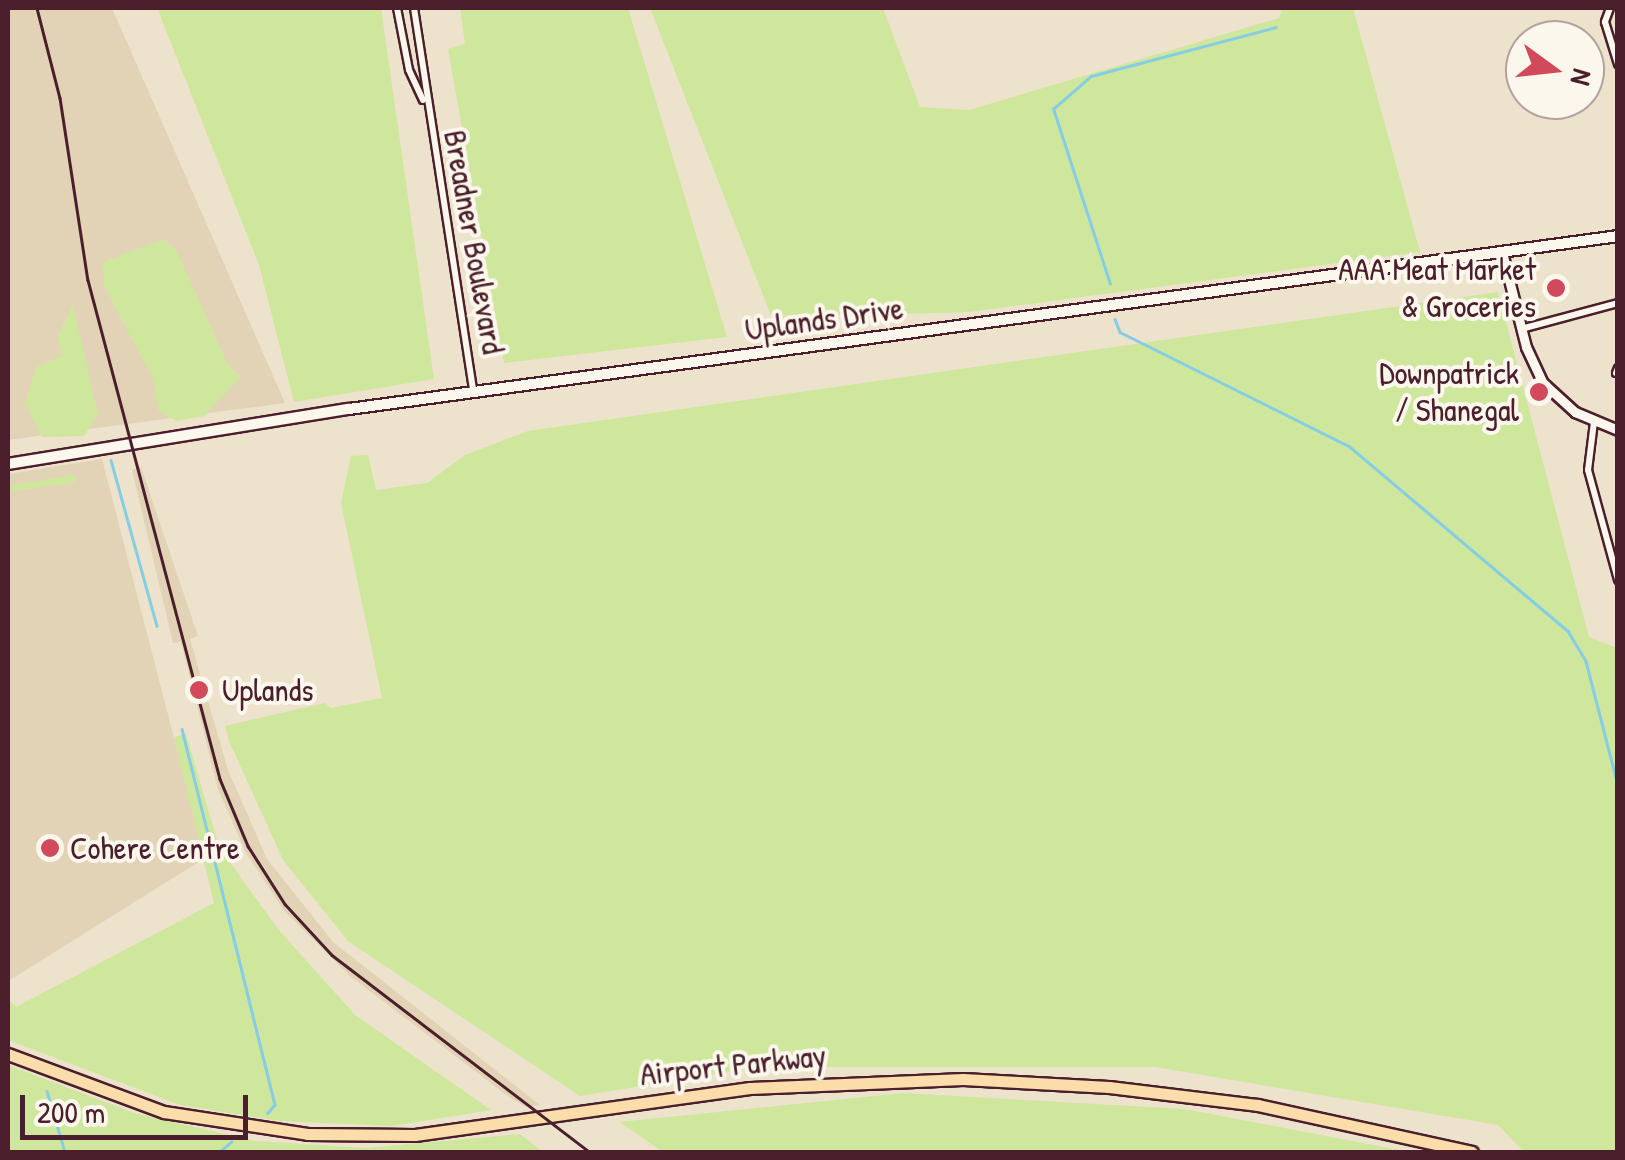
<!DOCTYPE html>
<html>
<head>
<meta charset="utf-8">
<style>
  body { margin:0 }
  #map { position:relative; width:1625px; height:1160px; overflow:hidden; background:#ede2cc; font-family:"Patrick Hand",sans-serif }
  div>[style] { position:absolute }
  .built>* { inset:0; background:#e3d3b6 }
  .green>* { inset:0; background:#cfe79d }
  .stream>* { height:2.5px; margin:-1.25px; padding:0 1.25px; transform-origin:1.25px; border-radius:1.25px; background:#85cde5 }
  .roads { filter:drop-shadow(2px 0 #4a1f2b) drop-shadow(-2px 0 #4a1f2b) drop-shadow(0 2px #4a1f2b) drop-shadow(0 -2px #4a1f2b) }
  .minor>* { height:6px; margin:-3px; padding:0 3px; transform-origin:3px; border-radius:3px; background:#fbf7ec }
  .tertiary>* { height:9px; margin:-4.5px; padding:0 4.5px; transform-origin:4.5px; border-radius:4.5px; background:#fbf7ec }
  .secondary>* { height:10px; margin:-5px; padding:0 5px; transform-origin:5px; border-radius:5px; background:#fbf7ec }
  .trunk>* { height:11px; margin:-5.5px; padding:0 5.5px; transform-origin:5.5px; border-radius:5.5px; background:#faddab }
  .tram>* { height:2.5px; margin:-1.25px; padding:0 1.25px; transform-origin:1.25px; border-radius:1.25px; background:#4a1f2b }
  .dots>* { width:28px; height:28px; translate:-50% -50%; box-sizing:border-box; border:5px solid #fbf7ec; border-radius:50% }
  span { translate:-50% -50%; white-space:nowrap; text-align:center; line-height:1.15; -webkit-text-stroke:8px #fbf7ec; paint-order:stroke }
  .street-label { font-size:32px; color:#4a1f2b }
  .poi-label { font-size:32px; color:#4a1f2b }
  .right { translate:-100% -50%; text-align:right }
  .left { translate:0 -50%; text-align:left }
  .frame { position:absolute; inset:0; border:10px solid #4a1f2b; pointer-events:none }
  .north { position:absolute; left:1505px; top:20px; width:100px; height:100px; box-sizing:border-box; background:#fbf7ec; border:2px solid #b4a19f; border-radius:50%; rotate:105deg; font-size:28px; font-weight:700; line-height:40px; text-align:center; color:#4a1f2b }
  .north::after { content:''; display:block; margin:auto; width:35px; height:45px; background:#d1495b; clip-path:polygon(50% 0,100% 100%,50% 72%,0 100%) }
  .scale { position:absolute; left:20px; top:1095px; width:228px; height:45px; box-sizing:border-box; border:5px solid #4a1f2b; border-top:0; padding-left:12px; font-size:30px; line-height:35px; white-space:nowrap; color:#4a1f2b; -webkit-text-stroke:8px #fbf7ec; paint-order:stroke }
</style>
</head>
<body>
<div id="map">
  <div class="built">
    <div style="clip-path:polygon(8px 8px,112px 8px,285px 403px,8px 440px)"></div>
    <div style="clip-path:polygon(102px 459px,205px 858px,10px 980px,8px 474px)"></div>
    <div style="clip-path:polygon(141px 467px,198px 636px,190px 639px,228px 770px,267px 859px,333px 942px,540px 1105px,526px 1107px,509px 1097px,350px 976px,285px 912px,246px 853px,218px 789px,181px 642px,173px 643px,132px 470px)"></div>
  </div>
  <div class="green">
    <div style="clip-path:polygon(157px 8px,381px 8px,434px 379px,294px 402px,259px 265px)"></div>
    <div style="clip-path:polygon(460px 8px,628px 8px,727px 337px,504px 363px,448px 49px,465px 44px)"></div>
    <div style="clip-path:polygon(650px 8px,883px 8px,920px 107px,969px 110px,1279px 18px,1283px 8px,1353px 8px,1420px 252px,969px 312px,772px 318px)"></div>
    <div style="clip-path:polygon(164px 239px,177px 252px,228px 365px,241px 377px,204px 416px,176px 421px,158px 410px,153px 379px,104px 286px,103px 262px)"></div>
    <div style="clip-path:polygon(1498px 292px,1589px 637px,1617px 648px,1617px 1152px,1524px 1152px,1498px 1125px,1155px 1067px,759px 1067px,580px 1096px,348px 941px,283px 860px,229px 741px,225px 726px,325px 703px,331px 708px,382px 698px,341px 503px,351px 456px,368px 455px,376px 490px,427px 483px,465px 455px,528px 431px)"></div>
    <div style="clip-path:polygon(73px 305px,98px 415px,84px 436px,42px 437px,25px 403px,37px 366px,62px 356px,58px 335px)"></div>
    <div style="clip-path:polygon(71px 475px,78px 478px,73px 483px,8px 492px,8px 486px)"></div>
    <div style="clip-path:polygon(186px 734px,219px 847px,278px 929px,355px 1015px,491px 1110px,392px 1126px,280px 1121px,180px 1105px,8px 1040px,8px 999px,16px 1007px,214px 903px,174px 737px)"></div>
    <div style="clip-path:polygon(8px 1065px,134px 1113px,255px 1141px,366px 1148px,520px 1134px,543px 1152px,8px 1152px)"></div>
    <div style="clip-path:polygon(903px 1093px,1185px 1109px,1410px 1152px,663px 1152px,619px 1122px)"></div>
  </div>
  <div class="stream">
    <div style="left:1110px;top:284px;width:184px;rotate:-108deg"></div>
    <div style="left:1053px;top:109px;width:50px;rotate:-41deg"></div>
    <div style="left:1091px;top:76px;width:191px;rotate:-14.8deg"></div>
    <div style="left:1115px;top:319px;width:14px;rotate:69deg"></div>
    <div style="left:1120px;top:332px;width:256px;rotate:26.5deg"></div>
    <div style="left:1349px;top:446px;width:287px;rotate:40.2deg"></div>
    <div style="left:1568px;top:631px;width:35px;rotate:59deg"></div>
    <div style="left:1586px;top:661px;width:129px;rotate:75.6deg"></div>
    <div style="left:111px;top:460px;width:172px;rotate:74.5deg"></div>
    <div style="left:182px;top:729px;width:387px;rotate:76.1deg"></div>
    <div style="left:275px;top:1105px;width:11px;rotate:131deg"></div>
    <div style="left:47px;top:1091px;width:64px;rotate:73.6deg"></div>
    <div style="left:219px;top:1152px;width:16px;rotate:-40deg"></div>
  </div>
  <div class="roads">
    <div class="minor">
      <div style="left:397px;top:8px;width:63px;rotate:79deg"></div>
      <div style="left:409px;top:70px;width:33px;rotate:65deg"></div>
      <div style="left:414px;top:8px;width:388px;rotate:81.2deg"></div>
      <div style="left:1610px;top:8px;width:15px;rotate:110deg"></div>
      <div style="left:1605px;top:22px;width:44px;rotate:72.8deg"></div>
      <div style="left:1521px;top:329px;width:100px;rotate:-15deg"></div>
      <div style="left:1616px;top:373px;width:5px;rotate:-68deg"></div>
      <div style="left:1594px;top:422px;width:48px;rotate:97.1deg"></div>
      <div style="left:1588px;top:470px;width:114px;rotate:74.7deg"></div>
    </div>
    <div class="tertiary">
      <div style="left:1502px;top:252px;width:98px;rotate:75.8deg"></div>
      <div style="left:1526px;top:347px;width:38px;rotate:65deg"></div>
      <div style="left:1542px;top:382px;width:45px;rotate:42.3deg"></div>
      <div style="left:1575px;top:412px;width:47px;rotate:22.7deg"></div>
    </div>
    <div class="secondary">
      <div style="left:8px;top:464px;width:345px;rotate:-9.2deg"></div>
      <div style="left:349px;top:409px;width:1281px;rotate:-7.76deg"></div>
    </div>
    <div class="trunk">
      <div style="left:8px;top:1054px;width:166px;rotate:20.4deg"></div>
      <div style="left:164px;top:1112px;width:145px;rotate:8.7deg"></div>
      <div style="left:307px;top:1134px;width:108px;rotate:0.5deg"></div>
      <div style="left:415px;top:1135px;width:338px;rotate:-8deg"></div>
      <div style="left:750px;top:1088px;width:213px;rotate:-2.4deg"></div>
      <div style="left:963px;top:1079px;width:146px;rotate:3.1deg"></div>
      <div style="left:1109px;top:1087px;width:150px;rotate:6.9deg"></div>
      <div style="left:1258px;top:1105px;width:219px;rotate:12.4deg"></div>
    </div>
  </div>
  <div class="tram">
    <div style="left:37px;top:8px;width:93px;rotate:75.7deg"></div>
    <div style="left:60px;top:98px;width:184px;rotate:81.3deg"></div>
    <div style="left:88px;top:280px;width:516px;rotate:75.18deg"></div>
    <div style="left:220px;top:779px;width:73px;rotate:67.3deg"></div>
    <div style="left:248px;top:846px;width:69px;rotate:57.5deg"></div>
    <div style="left:285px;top:904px;width:69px;rotate:47.3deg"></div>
    <div style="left:332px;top:955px;width:325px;rotate:37.4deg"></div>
  </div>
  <div class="dots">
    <div style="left:1556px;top:288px;background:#d1495b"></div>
    <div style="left:1539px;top:392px;background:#d1495b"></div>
    <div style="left:199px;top:690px;background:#d1495b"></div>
    <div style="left:50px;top:848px;background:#d1495b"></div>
  </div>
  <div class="street-label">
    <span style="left:474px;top:242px;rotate:80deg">Breadner Boulevard</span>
    <span style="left:824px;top:319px;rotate:-8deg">Uplands Drive</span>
    <span style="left:733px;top:1065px;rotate:-6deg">Airport Parkway</span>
  </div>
  <div class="poi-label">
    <span class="right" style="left:1536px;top:288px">AAA Meat Market<br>&amp; Groceries</span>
    <span class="right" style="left:1519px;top:392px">Downpatrick<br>/ Shanegal</span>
    <span class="left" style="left:222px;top:690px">Uplands</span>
    <span class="left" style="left:70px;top:848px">Cohere Centre</span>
  </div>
  <div class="frame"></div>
  <div class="north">N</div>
  <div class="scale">200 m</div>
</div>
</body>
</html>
